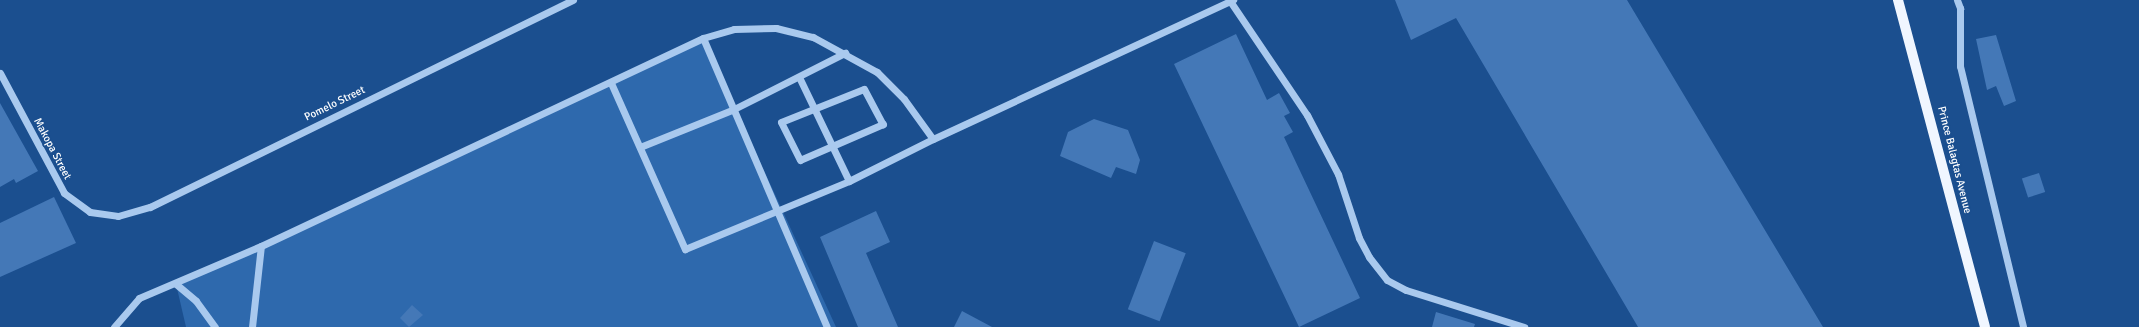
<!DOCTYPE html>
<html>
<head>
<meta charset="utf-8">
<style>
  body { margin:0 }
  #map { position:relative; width:2139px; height:327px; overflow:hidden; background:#1b4f8f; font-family:Signika,sans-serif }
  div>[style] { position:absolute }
  .green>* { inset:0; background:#2e69ad }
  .building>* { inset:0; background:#4478b7; transform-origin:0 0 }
  .minor>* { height:7px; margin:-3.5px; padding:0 3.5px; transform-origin:3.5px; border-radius:3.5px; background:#a9c9ee }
  .major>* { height:10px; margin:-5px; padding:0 5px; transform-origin:5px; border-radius:5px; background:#f0f6ff }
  span { translate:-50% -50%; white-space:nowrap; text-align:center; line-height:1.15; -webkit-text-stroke:3.5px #1b4f8f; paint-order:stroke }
  .street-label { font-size:11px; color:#fff }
</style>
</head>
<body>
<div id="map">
  <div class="green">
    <div style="clip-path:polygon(703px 38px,836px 327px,186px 327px,176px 284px)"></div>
  </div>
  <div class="building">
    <div style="clip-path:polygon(1395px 0,1627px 0,1823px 327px,1638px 327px,1456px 18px,1411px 40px)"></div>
    <div style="clip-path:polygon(1236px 34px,1267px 100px,1279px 93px,1290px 113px,1284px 116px,1293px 132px,1284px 137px,1360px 298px,1299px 327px,1174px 64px)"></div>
    <div style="clip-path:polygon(1996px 35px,2016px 101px,2004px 106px,1996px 86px,1987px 90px,1976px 39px)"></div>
    <div style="clip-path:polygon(0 103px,38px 171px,16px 183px,14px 179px,0 187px)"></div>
    <div style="clip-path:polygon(1094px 119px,1128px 130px,1140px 160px,1136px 174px,1116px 167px,1111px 178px,1060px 156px,1068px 132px)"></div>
    <div style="left:2039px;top:173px;width:20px;height:18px;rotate:72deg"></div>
    <div style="clip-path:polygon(54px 197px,76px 243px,0 277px,0 223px)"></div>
    <div style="clip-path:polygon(876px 211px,890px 242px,866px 253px,898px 327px,858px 327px,820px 237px)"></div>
    <div style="left:1154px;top:241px;width:34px;height:73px;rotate:21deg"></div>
    <div style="clip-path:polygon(412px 305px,423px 315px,409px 327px,400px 318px)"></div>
    <div style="clip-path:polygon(962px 311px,992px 327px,954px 327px)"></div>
    <div style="clip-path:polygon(1436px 312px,1475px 324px,1474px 327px,1432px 327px)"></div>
  </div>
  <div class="minor">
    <div style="left:1957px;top:0;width:9px;rotate:69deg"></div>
    <div style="left:1960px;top:8px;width:58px;rotate:90deg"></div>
    <div style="left:1960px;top:66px;width:268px;rotate:76.4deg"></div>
    <div style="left:1230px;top:1px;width:138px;rotate:56deg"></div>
    <div style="left:1307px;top:115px;width:67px;rotate:62.3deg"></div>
    <div style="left:1338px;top:174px;width:67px;rotate:71.8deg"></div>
    <div style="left:1359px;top:238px;width:21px;rotate:62deg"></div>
    <div style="left:1369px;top:257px;width:29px;rotate:52deg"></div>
    <div style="left:1387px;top:280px;width:21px;rotate:28deg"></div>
    <div style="left:1406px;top:290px;width:124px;rotate:17.4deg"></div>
    <div style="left:703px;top:38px;width:32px;rotate:-16deg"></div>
    <div style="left:734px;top:29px;width:42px;rotate:-1.4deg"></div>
    <div style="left:776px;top:28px;width:38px;rotate:14deg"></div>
    <div style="left:813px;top:37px;width:73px;rotate:28.7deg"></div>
    <div style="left:877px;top:72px;width:38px;rotate:45deg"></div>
    <div style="left:904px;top:99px;width:49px;rotate:54.1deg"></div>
    <div style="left:0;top:73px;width:136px;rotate:61.9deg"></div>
    <div style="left:64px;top:193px;width:32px;rotate:36deg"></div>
    <div style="left:90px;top:212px;width:28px;rotate:8deg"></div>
    <div style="left:118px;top:216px;width:33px;rotate:-16deg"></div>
    <div style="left:150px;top:207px;width:471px;rotate:-26.1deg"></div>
    <div style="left:799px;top:77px;width:115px;rotate:64.3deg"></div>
    <div style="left:611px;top:83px;width:182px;rotate:66deg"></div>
    <div style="left:685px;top:249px;width:178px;rotate:-22.5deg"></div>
    <div style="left:849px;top:181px;width:94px;rotate:-26.6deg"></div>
    <div style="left:933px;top:139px;width:331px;rotate:-24.9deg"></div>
    <div style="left:864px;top:89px;width:40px;rotate:62deg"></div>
    <div style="left:883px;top:124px;width:90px;rotate:156.6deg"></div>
    <div style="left:800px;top:160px;width:42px;rotate:-116.6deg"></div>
    <div style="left:781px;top:122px;width:89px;rotate:-21.7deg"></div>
    <div style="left:640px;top:147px;width:99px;rotate:-21.9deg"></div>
    <div style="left:732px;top:110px;width:127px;rotate:-26.8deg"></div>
    <div style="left:176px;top:284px;width:26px;rotate:40deg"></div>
    <div style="left:196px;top:301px;width:32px;rotate:54deg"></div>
    <div style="left:114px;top:327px;width:38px;rotate:-49deg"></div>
    <div style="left:139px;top:298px;width:133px;rotate:-23.1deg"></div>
    <div style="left:252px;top:327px;width:81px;rotate:-83.7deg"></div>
    <div style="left:261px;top:246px;width:488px;rotate:-25.2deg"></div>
    <div style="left:703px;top:38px;width:314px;rotate:66.8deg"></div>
  </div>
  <div class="major">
    <div style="left:1898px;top:0;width:338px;rotate:75.1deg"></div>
  </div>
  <div class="street-label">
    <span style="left:335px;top:104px;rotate:-26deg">Pomelo Street</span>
    <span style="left:52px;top:149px;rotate:62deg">Makopa Street</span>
    <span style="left:1954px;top:160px;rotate:76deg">Prince Balagtas Avenue</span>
  </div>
</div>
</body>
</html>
